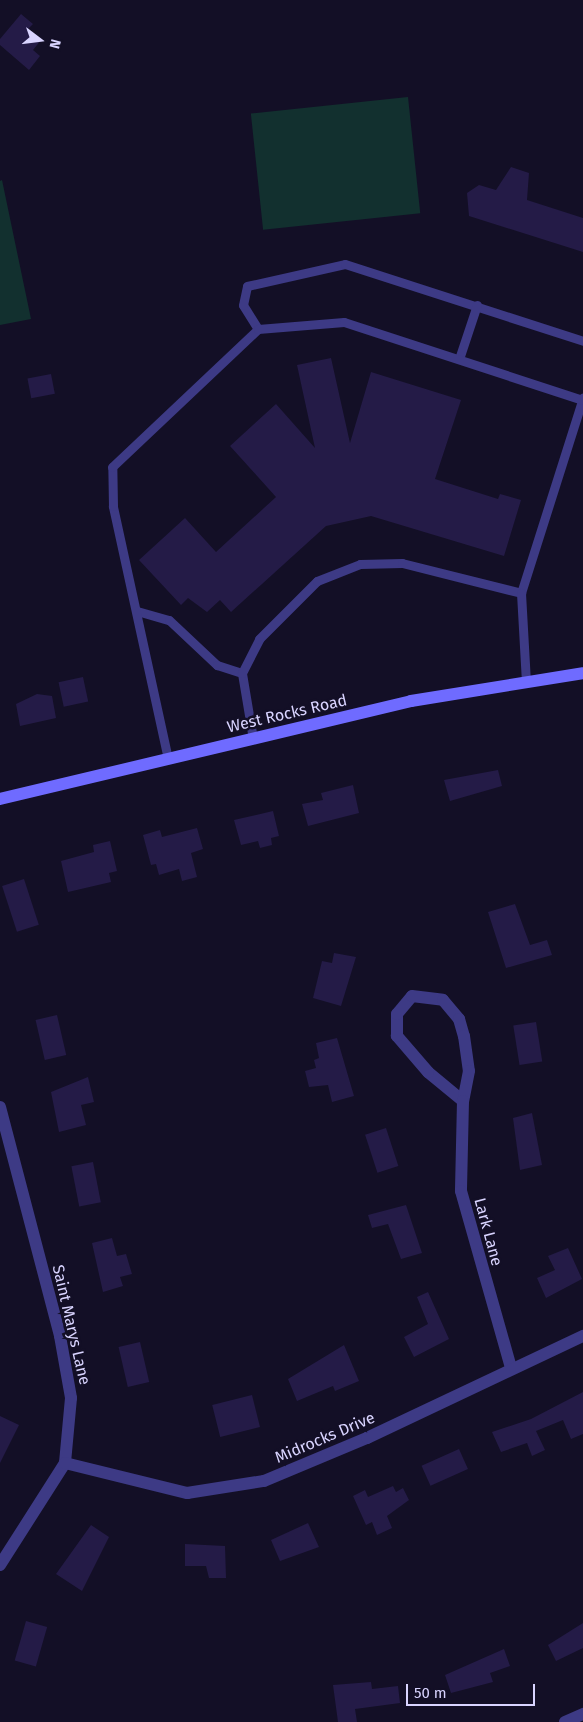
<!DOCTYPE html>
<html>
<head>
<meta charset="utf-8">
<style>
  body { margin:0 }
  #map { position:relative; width:583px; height:1722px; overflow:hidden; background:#130f26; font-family:"Fira Sans",sans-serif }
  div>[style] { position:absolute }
  .green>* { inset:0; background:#12302f; transform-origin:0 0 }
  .building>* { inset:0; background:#241b47; transform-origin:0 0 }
  .service>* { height:9px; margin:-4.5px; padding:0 4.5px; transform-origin:4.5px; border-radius:4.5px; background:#3d3a85 }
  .minor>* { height:12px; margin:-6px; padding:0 6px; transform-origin:6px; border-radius:6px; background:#3d3a85 }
  .secondary>* { height:12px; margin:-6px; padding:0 6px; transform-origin:6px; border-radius:6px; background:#6f6bff }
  span { translate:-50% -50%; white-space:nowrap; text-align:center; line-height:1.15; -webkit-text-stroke:5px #130f26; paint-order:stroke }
  .street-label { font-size:16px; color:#d9d4ff }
  .north { position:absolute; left:15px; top:15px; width:50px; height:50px; -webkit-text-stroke:4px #130f26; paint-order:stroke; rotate:105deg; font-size:14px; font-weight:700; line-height:20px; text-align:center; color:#d9d4ff }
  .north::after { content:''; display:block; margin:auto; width:18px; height:22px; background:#d9d4ff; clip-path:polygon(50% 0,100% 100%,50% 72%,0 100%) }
  .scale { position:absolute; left:406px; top:1684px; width:129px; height:22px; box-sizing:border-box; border:2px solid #d9d4ff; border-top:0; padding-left:6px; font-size:15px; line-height:18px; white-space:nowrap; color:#d9d4ff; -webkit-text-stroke:4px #130f26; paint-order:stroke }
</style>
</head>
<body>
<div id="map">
  <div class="green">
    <div style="left:408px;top:97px;width:117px;height:158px;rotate:84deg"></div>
    <div style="clip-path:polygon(2px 180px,31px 319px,0 325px,0 181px)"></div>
  </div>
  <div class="building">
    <div style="clip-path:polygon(21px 14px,33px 24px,28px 29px,41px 40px,33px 50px,40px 56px,29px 70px,0 45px,0 39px)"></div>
    <div style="clip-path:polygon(511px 167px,529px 173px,527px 200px,583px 218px,583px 252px,469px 216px,467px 193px,479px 185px,496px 190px)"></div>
    <div style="clip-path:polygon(331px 358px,350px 443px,371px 372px,461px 400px,435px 479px,498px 499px,500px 494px,521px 500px,504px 556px,371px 516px,326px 526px,231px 612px,220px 600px,207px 612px,188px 598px,181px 605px,139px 560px,185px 518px,216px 552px,276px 497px,230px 446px,276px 404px,315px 448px,297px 365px)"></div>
    <div style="left:51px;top:374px;width:20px;height:24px;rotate:79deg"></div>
    <div style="left:83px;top:677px;width:25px;height:25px;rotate:78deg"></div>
    <div style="clip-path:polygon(37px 694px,52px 696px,56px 718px,20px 726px,16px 704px)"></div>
    <div style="clip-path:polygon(498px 770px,502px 786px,450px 801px,444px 780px)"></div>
    <div style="clip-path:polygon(353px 785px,359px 813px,308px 826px,302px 804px,323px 800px,321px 793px)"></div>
    <div style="clip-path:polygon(273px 811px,279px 836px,271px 838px,272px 845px,260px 848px,258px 841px,241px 845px,234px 820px)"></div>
    <div style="clip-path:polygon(197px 828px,203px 849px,191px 853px,197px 877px,182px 881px,179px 869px,159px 875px,156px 864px,151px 865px,143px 835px,160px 830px,162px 837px)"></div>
    <div style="clip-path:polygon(110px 841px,117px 871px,109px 873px,111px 882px,68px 892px,61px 861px,94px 852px,93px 845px)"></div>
    <div style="left:24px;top:879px;width:48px;height:23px;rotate:72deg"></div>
    <div style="clip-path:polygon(515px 904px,530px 945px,547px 940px,552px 955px,506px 968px,488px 912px)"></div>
    <div style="clip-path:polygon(334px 953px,356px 957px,341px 1006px,313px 998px,322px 961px,332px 963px)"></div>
    <div style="left:57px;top:1015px;width:41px;height:22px;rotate:77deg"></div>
    <div style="left:536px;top:1022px;width:40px;height:23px;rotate:81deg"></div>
    <div style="clip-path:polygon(337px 1038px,354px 1096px,332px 1102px,328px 1085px,309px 1087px,305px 1071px,316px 1068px,314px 1060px,319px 1058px,316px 1043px)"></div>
    <div style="clip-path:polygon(88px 1077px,94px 1102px,81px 1105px,86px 1125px,59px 1132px,51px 1092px)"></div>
    <div style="clip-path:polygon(532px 1113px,542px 1165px,520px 1170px,513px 1118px)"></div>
    <div style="left:386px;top:1128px;width:40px;height:22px;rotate:72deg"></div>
    <div style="left:93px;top:1162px;width:41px;height:22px;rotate:79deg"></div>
    <div style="clip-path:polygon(406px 1205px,422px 1253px,401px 1259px,388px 1224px,372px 1228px,368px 1215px)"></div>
    <div style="clip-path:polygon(112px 1238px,117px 1256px,126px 1254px,132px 1274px,120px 1277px,123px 1286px,103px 1292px,92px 1243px)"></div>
    <div style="clip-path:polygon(568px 1248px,582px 1279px,546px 1298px,537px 1278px,555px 1270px,548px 1256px)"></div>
    <div style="clip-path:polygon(428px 1292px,449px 1339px,414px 1357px,404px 1337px,428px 1324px,417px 1297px)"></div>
    <div style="left:140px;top:1342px;width:41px;height:22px;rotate:77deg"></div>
    <div style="clip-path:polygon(344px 1345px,359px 1381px,335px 1391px,333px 1386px,297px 1401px,288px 1379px)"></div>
    <div style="clip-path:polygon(583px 1392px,583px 1434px,571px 1439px,563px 1420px,536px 1431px,545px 1450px,532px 1456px,527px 1443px,501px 1452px,492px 1432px,531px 1419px)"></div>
    <div style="left:252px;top:1395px;width:33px;height:41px;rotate:76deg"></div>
    <div style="clip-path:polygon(0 1416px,19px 1425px,0 1463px)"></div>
    <div style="left:459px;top:1449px;width:22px;height:41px;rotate:66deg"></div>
    <div style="clip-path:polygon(393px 1486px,396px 1492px,403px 1488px,409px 1500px,387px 1516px,392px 1528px,377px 1535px,372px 1522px,366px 1525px,353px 1496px,365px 1490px,368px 1497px)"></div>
    <div style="clip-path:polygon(308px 1523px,319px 1547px,280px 1561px,271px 1540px)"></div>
    <div style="clip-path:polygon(91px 1525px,109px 1537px,82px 1591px,56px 1574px)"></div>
    <div style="clip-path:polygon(185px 1544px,225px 1546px,226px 1578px,209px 1578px,206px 1566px,185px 1566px)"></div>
    <div style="left:26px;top:1621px;width:22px;height:41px;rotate:16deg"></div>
    <div style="clip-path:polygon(583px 1623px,583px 1648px,556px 1661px,548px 1645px)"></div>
    <div style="clip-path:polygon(504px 1649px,510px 1666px,490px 1673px,493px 1682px,451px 1693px,445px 1675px)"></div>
    <div style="clip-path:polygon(371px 1682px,372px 1689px,398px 1686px,400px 1703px,355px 1709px,357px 1722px,338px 1722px,333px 1685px)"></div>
  </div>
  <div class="service">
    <div style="left:258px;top:329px;width:28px;rotate:-122deg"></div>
    <div style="left:243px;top:305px;width:19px;rotate:-78deg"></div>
    <div style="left:247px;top:286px;width:100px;rotate:-12.7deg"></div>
    <div style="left:345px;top:264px;width:250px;rotate:17.9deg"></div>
    <div style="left:459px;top:359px;width:57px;rotate:-71.6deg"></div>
    <div style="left:521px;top:593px;width:205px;rotate:-72.4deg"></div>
    <div style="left:137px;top:611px;width:33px;rotate:16deg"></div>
    <div style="left:169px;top:620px;width:66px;rotate:43.2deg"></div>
    <div style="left:217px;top:665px;width:26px;rotate:18deg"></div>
    <div style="left:253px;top:739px;width:67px;rotate:-99.5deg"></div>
    <div style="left:242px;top:673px;width:38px;rotate:-63deg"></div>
    <div style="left:259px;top:639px;width:82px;rotate:-45deg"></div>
    <div style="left:317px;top:581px;width:46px;rotate:-21.6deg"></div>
    <div style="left:360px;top:564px;width:42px;rotate:-1.4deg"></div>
    <div style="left:402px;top:563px;width:123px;rotate:14.1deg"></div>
    <div style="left:521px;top:593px;width:89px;rotate:86.8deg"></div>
    <div style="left:168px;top:759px;width:259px;rotate:-102.3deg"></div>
    <div style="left:113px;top:506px;width:39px;rotate:-91deg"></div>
    <div style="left:112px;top:467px;width:201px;rotate:-43.4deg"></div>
    <div style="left:258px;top:329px;width:86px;rotate:-4.7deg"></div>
    <div style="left:344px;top:322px;width:250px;rotate:18.1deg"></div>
  </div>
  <div class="minor">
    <div style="left:463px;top:1101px;width:45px;rotate:-140.4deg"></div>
    <div style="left:428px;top:1072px;width:48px;rotate:-130.7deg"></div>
    <div style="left:397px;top:1036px;width:22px;rotate:-90deg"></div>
    <div style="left:397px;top:1014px;width:23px;rotate:-50deg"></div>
    <div style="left:412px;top:996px;width:31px;rotate:7deg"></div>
    <div style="left:443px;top:1000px;width:25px;rotate:50deg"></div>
    <div style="left:459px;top:1019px;width:18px;rotate:74deg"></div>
    <div style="left:464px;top:1036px;width:35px;rotate:82deg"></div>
    <div style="left:469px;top:1071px;width:31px;rotate:101deg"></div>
    <div style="left:463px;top:1101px;width:90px;rotate:91.3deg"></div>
    <div style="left:461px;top:1191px;width:184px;rotate:74.2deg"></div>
    <div style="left:0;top:1107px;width:237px;rotate:75.3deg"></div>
    <div style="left:60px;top:1336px;width:63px;rotate:79.9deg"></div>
    <div style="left:71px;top:1398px;width:65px;rotate:95.3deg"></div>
    <div style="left:65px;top:1463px;width:121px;rotate:122.5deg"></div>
    <div style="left:65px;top:1463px;width:126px;rotate:13.8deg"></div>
    <div style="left:187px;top:1493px;width:78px;rotate:-8.9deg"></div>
    <div style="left:264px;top:1481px;width:112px;rotate:-22.7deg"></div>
    <div style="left:367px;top:1438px;width:239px;rotate:-25.3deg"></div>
    <div style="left:565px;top:1722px;width:20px;rotate:-24deg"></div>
  </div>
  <div class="secondary">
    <div style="left:0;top:799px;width:423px;rotate:-13.4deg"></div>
    <div style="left:411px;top:701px;width:174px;rotate:-9.2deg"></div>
  </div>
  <div class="street-label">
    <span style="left:287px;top:714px;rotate:-13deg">West Rocks Road</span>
    <span style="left:488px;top:1232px;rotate:75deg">Lark Lane</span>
    <span style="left:71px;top:1325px;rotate:77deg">Saint Marys Lane</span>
    <span style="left:325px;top:1438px;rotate:-23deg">Midrocks Drive</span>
  </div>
  <div class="north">N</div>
  <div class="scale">50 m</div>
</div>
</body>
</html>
